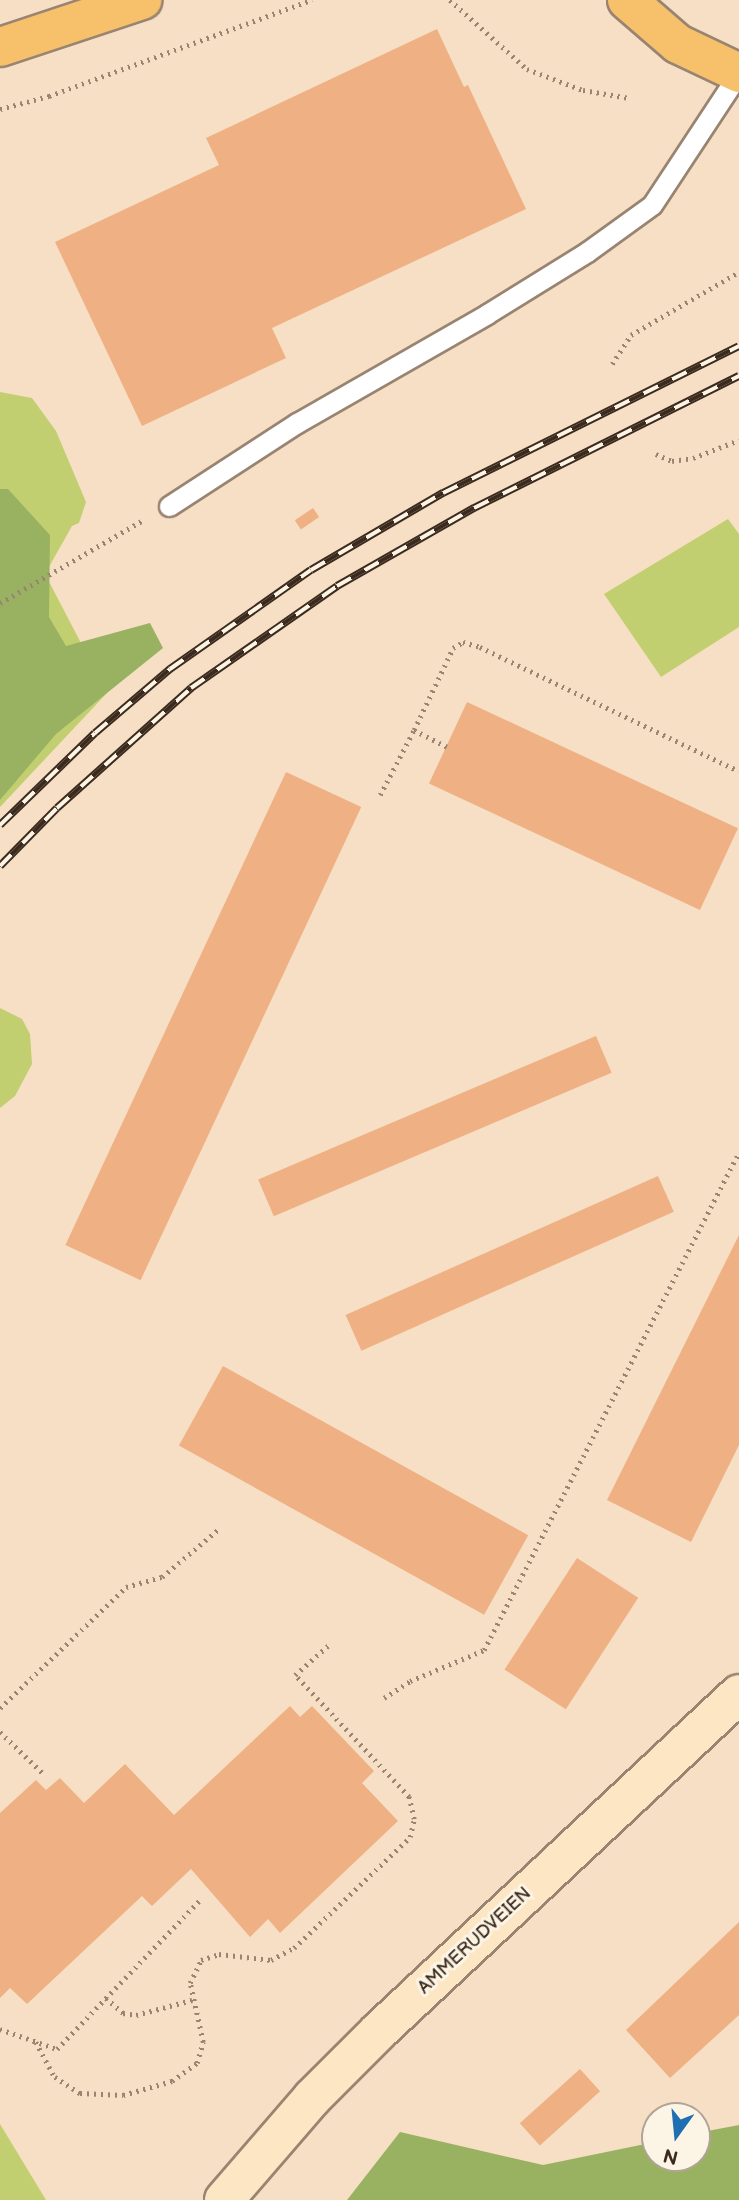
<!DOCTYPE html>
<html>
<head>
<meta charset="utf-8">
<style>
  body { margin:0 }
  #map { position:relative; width:739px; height:2200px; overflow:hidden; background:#f6dfc4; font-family:"Balsamiq Sans",sans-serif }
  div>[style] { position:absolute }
  .green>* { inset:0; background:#c2cf70 }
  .forest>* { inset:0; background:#99b262 }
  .building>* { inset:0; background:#efb184; transform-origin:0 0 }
  .path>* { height:4.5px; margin-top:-2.25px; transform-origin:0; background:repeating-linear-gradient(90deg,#988471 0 2px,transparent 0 7px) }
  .roads { filter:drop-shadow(2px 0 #988471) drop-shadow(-2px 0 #988471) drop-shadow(0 2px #988471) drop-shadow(0 -2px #988471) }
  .lane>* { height:19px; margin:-9.5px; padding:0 9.5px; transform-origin:9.5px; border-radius:9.5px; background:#fff }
  .secondary>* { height:38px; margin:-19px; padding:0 19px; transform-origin:19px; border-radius:19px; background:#fce6c4 }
  .highway>* { height:38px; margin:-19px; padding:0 19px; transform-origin:19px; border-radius:19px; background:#f7c06b }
  .rail>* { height:8px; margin-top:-4px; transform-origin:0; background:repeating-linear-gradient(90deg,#fcf5e5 0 16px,#3b2a1e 0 32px); box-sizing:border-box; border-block:2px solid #3b2a1e }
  span { translate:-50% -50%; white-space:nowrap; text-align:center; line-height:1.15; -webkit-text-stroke:6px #fcf5e5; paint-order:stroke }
  .street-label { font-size:18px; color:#3b2a1e }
  .north { position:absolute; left:641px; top:2102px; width:70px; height:70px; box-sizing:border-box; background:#fcf5e5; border:2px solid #afa495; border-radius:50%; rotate:195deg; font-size:19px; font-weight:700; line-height:28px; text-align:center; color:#3b2a1e }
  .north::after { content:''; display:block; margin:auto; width:24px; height:32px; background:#1f6fb2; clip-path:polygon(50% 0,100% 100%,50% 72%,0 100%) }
</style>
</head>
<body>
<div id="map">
  <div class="green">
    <div style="clip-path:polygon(0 392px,32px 398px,56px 431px,86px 502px,79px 523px,72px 526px,45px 574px,107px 693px,0 807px)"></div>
    <div style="clip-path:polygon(728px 519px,739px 534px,739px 627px,661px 677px,604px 594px)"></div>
    <div style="clip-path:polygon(0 1008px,22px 1019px,30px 1034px,32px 1064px,15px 1096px,0 1108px)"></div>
    <div style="clip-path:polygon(0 2124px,46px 2200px,0 2200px)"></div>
  </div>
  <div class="forest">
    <div style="clip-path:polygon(0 489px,8px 489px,50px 535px,49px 617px,66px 646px,150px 623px,163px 648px,56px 734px,0 800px)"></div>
    <div style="clip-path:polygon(739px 2125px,739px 2200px,347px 2200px,400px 2132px,543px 2165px,655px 2142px,655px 2158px,697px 2158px,697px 2133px)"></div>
  </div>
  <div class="building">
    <div style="clip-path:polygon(437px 29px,464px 87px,468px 85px,526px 209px,272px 328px,286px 358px,142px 426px,55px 242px,219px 165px,206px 138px)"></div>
    <div style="left:313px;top:508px;width:11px;height:22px;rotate:56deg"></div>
    <div style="left:467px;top:702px;width:299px;height:90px;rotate:25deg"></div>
    <div style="left:286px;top:772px;width:83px;height:522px;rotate:25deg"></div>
    <div style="left:596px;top:1036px;width:40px;height:367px;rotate:67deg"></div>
    <div style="left:658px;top:1176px;width:39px;height:342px;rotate:66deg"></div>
    <div style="clip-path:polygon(739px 1235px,739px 1445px,691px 1542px,607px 1500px)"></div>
    <div style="left:223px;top:1366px;width:349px;height:91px;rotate:29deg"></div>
    <div style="left:577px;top:1558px;width:73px;height:133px;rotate:33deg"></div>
    <div style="clip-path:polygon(290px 1706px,300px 1717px,312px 1706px,374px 1771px,362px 1783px,398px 1821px,280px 1933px,268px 1919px,250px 1937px,191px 1869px,152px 1906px,142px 1896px,27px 2004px,10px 1988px,0 1998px,0 1813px,36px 1780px,46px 1790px,60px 1778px,84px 1803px,125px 1764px,174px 1815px)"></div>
    <div style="clip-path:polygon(739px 1922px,739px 2015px,670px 2078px,626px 2030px)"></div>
    <div style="left:580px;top:2069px;width:30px;height:81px;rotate:48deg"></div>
  </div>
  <div class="path">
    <div style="left:450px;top:0;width:103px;rotate:41.9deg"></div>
    <div style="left:527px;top:69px;width:60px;rotate:20.6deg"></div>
    <div style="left:583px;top:90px;width:47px;rotate:9.9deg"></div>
    <div style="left:0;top:109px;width:51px;rotate:-14.9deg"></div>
    <div style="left:49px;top:96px;width:280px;rotate:-20.1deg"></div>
    <div style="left:612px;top:364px;width:35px;rotate:-57deg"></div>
    <div style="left:631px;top:335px;width:125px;rotate:-30.3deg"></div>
    <div style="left:656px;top:454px;width:17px;rotate:24deg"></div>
    <div style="left:672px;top:461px;width:21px;rotate:-8deg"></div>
    <div style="left:693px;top:458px;width:49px;rotate:-21.4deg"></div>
    <div style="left:0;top:603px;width:165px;rotate:-30.1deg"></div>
    <div style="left:414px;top:730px;width:91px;rotate:-64.6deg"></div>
    <div style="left:453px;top:648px;width:12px;rotate:-31deg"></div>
    <div style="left:463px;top:642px;width:18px;rotate:16deg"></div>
    <div style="left:480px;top:647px;width:287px;rotate:25.6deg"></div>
    <div style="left:380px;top:795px;width:73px;rotate:-62.4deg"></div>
    <div style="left:414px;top:730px;width:37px;rotate:27deg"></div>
    <div style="left:384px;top:1698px;width:31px;rotate:-33deg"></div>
    <div style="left:410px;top:1681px;width:80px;rotate:-22.7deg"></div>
    <div style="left:484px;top:1650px;width:559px;rotate:-62.89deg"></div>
    <div style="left:0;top:1708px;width:175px;rotate:-43.8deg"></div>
    <div style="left:126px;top:1587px;width:37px;rotate:-16deg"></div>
    <div style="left:162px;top:1577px;width:76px;rotate:-40.2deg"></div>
    <div style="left:0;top:1732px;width:61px;rotate:43.7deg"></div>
    <div style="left:106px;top:1998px;width:23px;rotate:41deg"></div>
    <div style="left:123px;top:2013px;width:13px;rotate:9deg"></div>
    <div style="left:136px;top:2015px;width:58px;rotate:-15deg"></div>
    <div style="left:0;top:2029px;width:60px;rotate:19.3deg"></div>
    <div style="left:57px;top:2049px;width:205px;rotate:-46.2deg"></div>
    <div style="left:36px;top:2042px;width:40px;rotate:62deg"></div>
    <div style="left:55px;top:2077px;width:30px;rotate:33deg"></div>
    <div style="left:80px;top:2093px;width:43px;rotate:2.7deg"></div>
    <div style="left:123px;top:2095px;width:51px;rotate:-15.9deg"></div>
    <div style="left:172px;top:2081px;width:31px;rotate:-36deg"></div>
    <div style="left:197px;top:2063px;width:22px;rotate:-74deg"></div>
    <div style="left:203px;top:2042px;width:60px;rotate:-102.4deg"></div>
    <div style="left:190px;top:1983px;width:25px;rotate:-64deg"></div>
    <div style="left:201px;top:1960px;width:19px;rotate:-18deg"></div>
    <div style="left:219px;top:1954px;width:52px;rotate:6.6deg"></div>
    <div style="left:271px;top:1960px;width:26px;rotate:-28deg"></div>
    <div style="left:294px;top:1948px;width:161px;rotate:-43.7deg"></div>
    <div style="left:410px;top:1837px;width:18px;rotate:-77deg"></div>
    <div style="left:414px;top:1819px;width:23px;rotate:-103deg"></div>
    <div style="left:409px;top:1797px;width:167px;rotate:-133.1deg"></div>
    <div style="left:295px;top:1675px;width:48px;rotate:-41.6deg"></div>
  </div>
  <div class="roads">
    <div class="lane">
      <div style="left:169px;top:506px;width:153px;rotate:-33deg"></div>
      <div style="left:297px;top:423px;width:219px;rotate:-29.8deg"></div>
      <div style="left:487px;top:314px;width:118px;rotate:-31.8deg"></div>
      <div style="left:587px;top:252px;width:80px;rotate:-35.9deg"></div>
      <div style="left:652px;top:205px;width:158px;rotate:-56.6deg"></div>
    </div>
    <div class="secondary">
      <div style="left:224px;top:2200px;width:135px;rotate:-49.2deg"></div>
      <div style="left:312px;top:2098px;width:95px;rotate:-45deg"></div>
      <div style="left:379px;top:2031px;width:493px;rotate:-43.1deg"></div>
    </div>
    <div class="highway">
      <div style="left:627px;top:0;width:67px;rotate:40.8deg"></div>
      <div style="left:678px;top:44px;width:68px;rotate:25.4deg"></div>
      <div style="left:0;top:47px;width:150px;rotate:-18.3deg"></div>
    </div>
  </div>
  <div class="rail">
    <div style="left:0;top:825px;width:132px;rotate:-44.1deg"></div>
    <div style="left:95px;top:733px;width:99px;rotate:-40.5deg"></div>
    <div style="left:170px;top:669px;width:172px;rotate:-35.1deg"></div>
    <div style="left:311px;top:570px;width:153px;rotate:-30.3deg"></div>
    <div style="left:443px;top:493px;width:330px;rotate:-26.4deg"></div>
    <div style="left:0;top:866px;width:81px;rotate:-45.5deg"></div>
    <div style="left:57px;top:808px;width:180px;rotate:-41.8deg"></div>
    <div style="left:191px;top:688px;width:178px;rotate:-34.9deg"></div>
    <div style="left:337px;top:586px;width:158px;rotate:-29.7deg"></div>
    <div style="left:474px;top:508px;width:296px;rotate:-26.5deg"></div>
  </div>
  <div class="street-label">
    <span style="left:475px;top:1941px;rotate:-43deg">AMMERUDVEIEN</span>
  </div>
  <div class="north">N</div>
</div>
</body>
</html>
